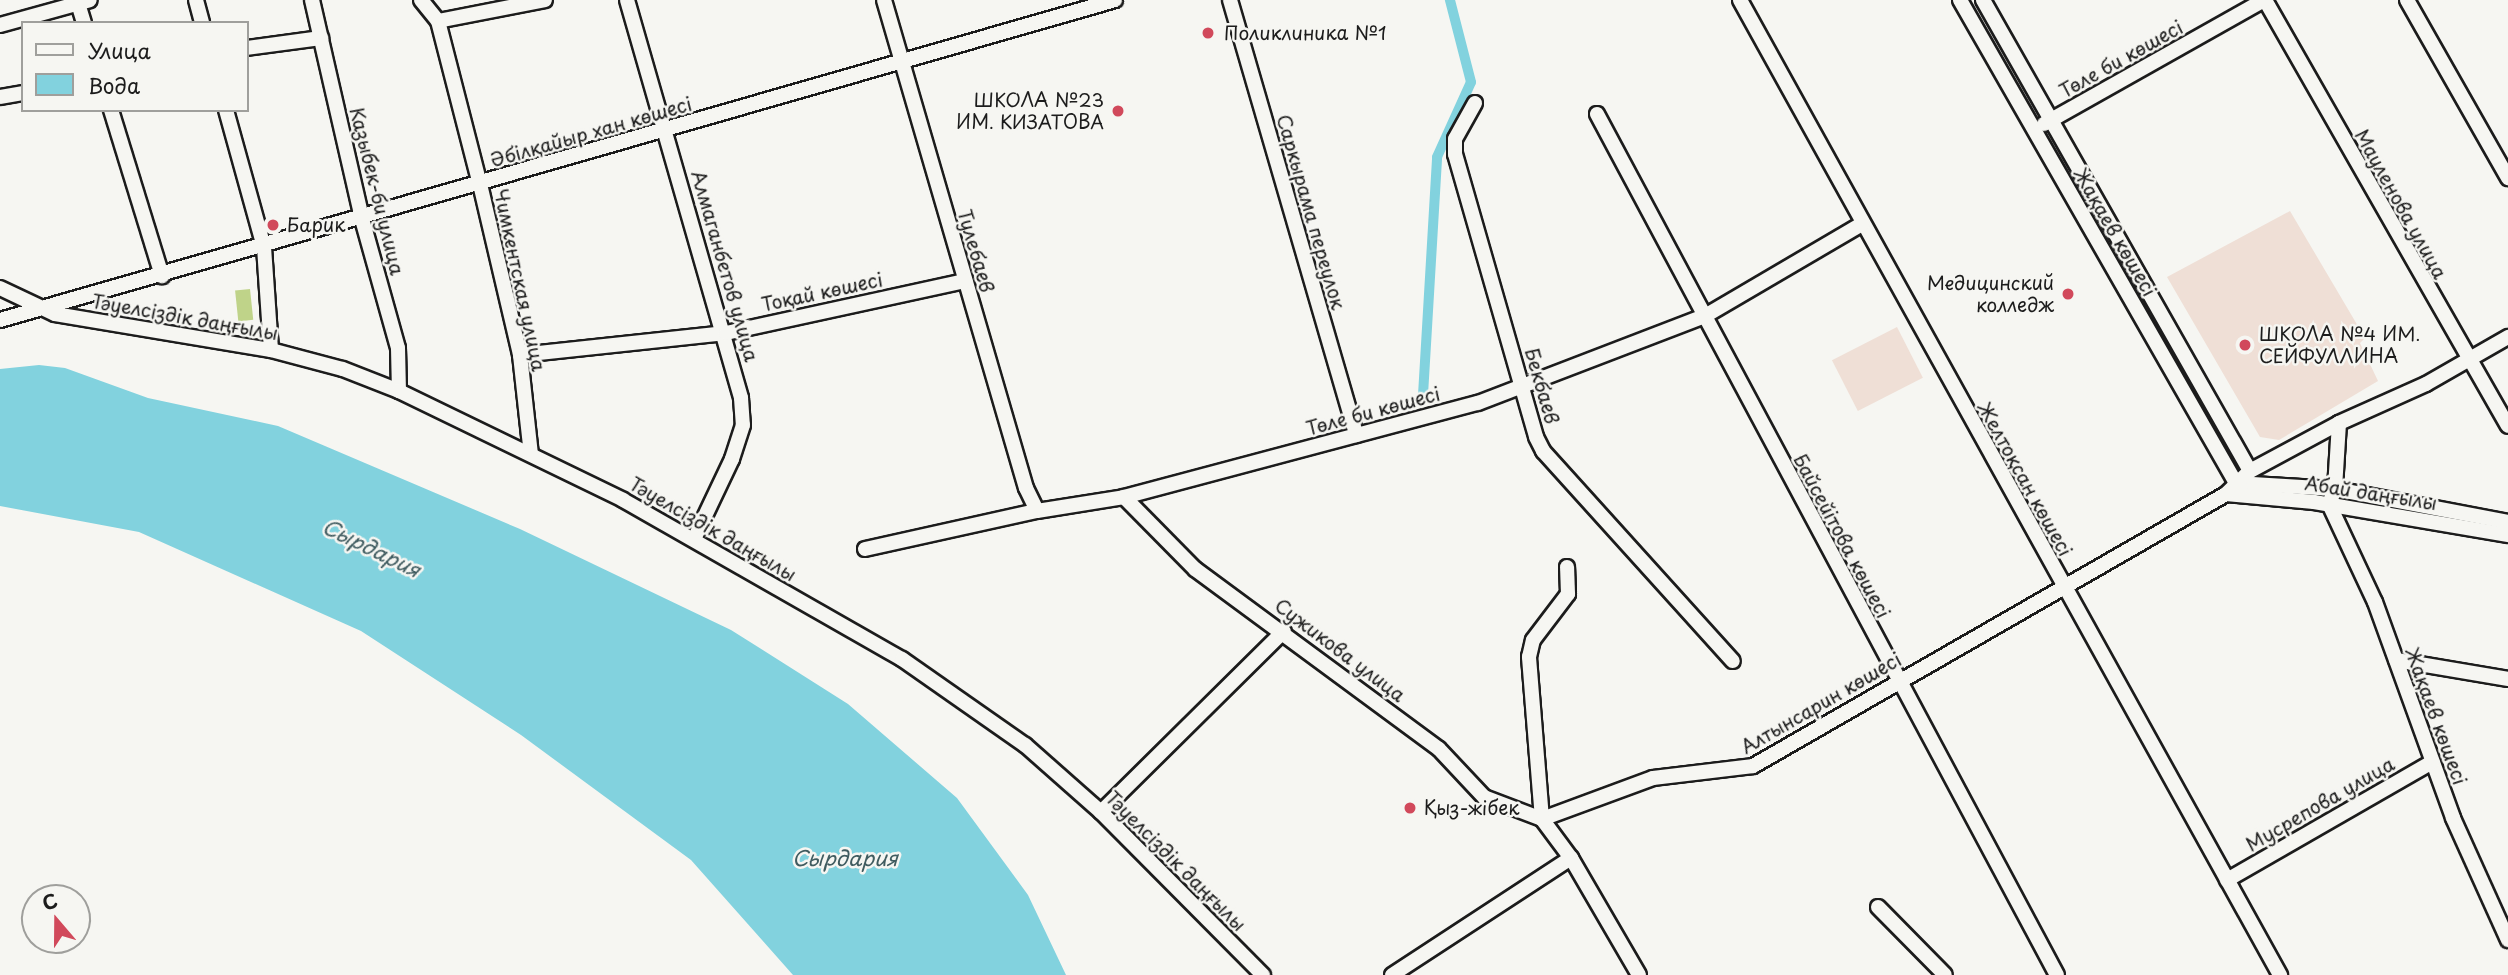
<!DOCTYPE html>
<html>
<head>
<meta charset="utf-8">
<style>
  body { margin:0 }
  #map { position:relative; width:2508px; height:975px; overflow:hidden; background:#f6f6f2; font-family:"Playpen Sans",sans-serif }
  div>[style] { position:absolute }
  .built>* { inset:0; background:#efdfd6; transform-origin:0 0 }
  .green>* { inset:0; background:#bfd389; transform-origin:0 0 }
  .water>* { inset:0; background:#82d2de }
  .canal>* { height:10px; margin:-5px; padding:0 5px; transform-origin:5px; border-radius:5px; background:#82d2de }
  .roads { filter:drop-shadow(2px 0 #1c1c1c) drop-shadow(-2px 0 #1c1c1c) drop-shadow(0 2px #1c1c1c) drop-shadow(0 -2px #1c1c1c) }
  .minor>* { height:14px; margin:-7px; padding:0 7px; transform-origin:7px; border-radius:7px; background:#f6f6f2 }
  .dots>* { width:19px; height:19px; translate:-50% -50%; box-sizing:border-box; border:4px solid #f6f6f2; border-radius:50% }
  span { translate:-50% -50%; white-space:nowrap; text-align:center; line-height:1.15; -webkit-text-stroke:5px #f6f6f2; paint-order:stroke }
  .poi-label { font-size:19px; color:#1c1c1c }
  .left { translate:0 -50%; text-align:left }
  .right { translate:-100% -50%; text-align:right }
  .street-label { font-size:19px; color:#1c1c1c }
  .water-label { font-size:21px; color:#405c60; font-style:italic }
  .legend { position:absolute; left:21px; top:21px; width:228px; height:91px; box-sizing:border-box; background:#f6f6f2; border:2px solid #9f9f9c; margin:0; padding:9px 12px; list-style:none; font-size:21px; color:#1c1c1c }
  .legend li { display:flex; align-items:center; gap:14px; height:35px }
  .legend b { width:35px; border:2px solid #9f9f9c }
  .north { position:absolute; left:21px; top:884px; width:70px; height:70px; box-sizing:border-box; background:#f6f6f2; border:2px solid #9f9f9c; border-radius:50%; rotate:340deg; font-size:19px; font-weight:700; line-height:28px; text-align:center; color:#1c1c1c }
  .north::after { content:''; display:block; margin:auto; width:24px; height:32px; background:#d1495b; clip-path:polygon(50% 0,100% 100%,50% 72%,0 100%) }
</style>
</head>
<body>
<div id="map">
  <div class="built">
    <div style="clip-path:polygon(2290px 211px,2365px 338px,2360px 343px,2378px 381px,2279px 440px,2260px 437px,2167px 277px)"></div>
    <div style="left:1897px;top:327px;width:57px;height:73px;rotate:63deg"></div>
  </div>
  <div class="green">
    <div style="left:250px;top:289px;width:31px;height:15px;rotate:84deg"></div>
  </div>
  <div class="water">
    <div style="clip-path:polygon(39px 365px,65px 368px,148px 398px,278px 426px,520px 529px,731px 630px,848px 704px,957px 798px,1028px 895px,1066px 975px,793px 975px,691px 860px,521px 735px,361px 631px,139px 532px,0 506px,0 369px)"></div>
  </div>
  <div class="canal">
    <div style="left:1423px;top:395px;width:238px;rotate:-86.6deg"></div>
    <div style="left:1437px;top:157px;width:82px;rotate:-65.6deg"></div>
    <div style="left:1471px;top:82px;width:85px;rotate:-104.4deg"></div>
  </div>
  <div class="roads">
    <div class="minor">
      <div style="left:77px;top:0;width:24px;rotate:73deg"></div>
      <div style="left:196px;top:0;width:24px;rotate:75deg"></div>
      <div style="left:312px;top:0;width:225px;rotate:77.1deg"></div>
      <div style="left:362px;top:219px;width:134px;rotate:74.4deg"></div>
      <div style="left:398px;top:348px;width:43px;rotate:88.7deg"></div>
      <div style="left:421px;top:0;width:27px;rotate:51deg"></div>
      <div style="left:438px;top:21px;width:168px;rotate:75.6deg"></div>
      <div style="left:480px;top:184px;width:176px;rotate:76.8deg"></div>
      <div style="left:520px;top:355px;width:100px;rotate:83.7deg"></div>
      <div style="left:627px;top:0;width:414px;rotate:74deg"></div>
      <div style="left:741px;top:398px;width:27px;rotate:86deg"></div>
      <div style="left:743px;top:425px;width:36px;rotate:108deg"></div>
      <div style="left:732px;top:459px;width:89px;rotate:115.4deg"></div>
      <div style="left:884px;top:0;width:508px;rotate:73.78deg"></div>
      <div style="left:1026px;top:488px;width:25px;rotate:64deg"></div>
      <div style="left:1230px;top:0;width:453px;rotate:73.8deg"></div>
      <div style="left:1740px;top:0;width:1115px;rotate:61.02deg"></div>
      <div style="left:1960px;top:0;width:556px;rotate:60.26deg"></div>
      <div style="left:1983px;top:0;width:541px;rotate:60.45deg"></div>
      <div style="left:2265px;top:0;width:490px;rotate:60.3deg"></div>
      <div style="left:2407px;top:0;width:205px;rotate:60.4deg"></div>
      <div style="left:438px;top:21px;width:109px;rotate:-11.1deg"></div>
      <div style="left:0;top:25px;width:93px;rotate:-15.5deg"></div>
      <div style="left:247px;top:48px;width:75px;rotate:-7.7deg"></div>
      <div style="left:0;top:97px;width:23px;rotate:-10deg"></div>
      <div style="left:1475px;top:103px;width:41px;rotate:119.1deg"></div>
      <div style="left:1455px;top:139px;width:15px;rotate:90deg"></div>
      <div style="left:1455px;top:154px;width:294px;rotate:74deg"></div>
      <div style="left:1536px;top:437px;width:16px;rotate:63deg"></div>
      <div style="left:1543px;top:451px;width:283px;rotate:47.9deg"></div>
      <div style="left:111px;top:110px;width:174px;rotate:72.9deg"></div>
      <div style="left:226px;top:110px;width:142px;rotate:74.5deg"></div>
      <div style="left:264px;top:247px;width:103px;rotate:86.1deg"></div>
      <div style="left:1597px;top:114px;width:976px;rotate:61.89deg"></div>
      <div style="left:2044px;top:124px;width:253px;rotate:-29.4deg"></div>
      <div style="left:0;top:288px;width:61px;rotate:25.3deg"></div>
      <div style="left:55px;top:314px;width:219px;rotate:9.5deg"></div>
      <div style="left:271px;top:350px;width:74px;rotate:14.8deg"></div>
      <div style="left:343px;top:369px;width:60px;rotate:21.4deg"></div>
      <div style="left:399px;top:391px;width:249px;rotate:25.9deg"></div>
      <div style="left:623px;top:500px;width:321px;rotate:29.7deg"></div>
      <div style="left:902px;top:659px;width:150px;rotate:35deg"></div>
      <div style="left:1025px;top:745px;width:101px;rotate:41.4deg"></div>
      <div style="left:1101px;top:812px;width:230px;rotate:45.2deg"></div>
      <div style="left:0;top:320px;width:1160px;rotate:-16.01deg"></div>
      <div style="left:520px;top:355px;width:207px;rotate:-6.1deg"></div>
      <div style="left:726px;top:333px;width:245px;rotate:-12.3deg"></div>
      <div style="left:2339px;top:423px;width:66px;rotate:93.5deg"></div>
      <div style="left:2335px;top:489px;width:16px;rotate:112deg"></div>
      <div style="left:2329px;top:504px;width:108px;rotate:64.9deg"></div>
      <div style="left:2375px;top:602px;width:230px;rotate:70.1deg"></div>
      <div style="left:2453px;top:818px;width:134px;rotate:65.7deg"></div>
      <div style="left:2236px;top:483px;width:99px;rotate:3.5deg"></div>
      <div style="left:2335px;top:489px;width:176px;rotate:10.8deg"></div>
      <div style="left:2226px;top:494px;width:88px;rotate:5.2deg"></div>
      <div style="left:2314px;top:502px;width:197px;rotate:9.7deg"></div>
      <div style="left:1124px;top:497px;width:101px;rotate:45.4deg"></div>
      <div style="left:1195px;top:569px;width:303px;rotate:36.4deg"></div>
      <div style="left:1439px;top:749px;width:66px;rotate:46.8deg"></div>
      <div style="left:1484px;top:797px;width:62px;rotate:20.8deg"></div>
      <div style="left:865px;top:549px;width:176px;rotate:-12.5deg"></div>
      <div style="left:1037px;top:511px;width:88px;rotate:-9.1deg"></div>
      <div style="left:1124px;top:497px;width:366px;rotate:-14.9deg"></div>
      <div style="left:1478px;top:403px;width:243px;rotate:-21deg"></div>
      <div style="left:1705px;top:316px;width:182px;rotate:-30.4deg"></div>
      <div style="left:2396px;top:660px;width:114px;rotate:9.6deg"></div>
      <div style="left:1101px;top:812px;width:257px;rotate:-44.7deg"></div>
      <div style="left:1542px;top:819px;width:118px;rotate:-20.3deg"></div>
      <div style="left:1653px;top:778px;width:101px;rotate:-6.8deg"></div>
      <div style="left:1753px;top:766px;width:546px;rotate:-29.9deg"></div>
      <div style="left:2226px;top:494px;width:33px;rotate:-44deg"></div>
      <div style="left:2250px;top:471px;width:101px;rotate:-28.3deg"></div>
      <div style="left:2339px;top:423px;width:95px;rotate:-24.1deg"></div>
      <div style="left:2426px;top:384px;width:95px;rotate:-29.8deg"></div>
      <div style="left:1542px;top:819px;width:163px;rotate:-94.6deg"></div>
      <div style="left:1529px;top:657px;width:17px;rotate:-77deg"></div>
      <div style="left:1533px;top:640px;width:58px;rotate:-52.7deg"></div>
      <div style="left:1568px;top:594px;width:27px;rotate:-92deg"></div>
      <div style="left:1542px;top:819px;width:49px;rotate:53.4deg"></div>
      <div style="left:1571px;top:858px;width:135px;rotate:59.8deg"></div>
      <div style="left:2227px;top:880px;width:237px;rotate:-29.9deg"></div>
      <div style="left:1878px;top:907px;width:95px;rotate:45.4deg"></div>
      <div style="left:1392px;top:975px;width:214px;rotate:-33.2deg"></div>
    </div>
  </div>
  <div class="dots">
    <div style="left:1208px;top:33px;background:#d1495b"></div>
    <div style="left:1118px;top:111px;background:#d1495b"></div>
    <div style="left:273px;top:225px;background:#d1495b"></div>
    <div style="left:2068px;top:294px;background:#d1495b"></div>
    <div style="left:2245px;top:345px;background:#d1495b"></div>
    <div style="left:1410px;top:808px;background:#d1495b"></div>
  </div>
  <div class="poi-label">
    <span class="left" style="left:1224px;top:33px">Поликлиника №1</span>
    <span class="right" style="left:1104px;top:111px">ШКОЛА №23<br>ИМ. КИЗАТОВА</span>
    <span class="left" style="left:287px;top:225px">Барик</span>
    <span class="right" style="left:2054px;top:294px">Медицинский<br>колледж</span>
    <span class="left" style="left:2259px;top:345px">ШКОЛА №4 ИМ.<br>СЕЙФУЛЛИНА</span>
    <span class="left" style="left:1424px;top:808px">Қыз-жібек</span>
  </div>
  <div class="street-label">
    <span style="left:2121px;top:59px;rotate:-29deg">Төле би көшесі</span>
    <span style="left:591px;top:132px;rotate:-16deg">Әбілқайыр хан көшесі</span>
    <span style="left:377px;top:191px;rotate:76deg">Казыбек-би улица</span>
    <span style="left:2401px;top:204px;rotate:61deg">Мауленова улица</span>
    <span style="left:1311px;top:212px;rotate:74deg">Саркырама переулок</span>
    <span style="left:2115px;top:232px;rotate:60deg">Жақаев көшесі</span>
    <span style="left:976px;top:251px;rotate:74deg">Тулебаев</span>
    <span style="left:725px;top:266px;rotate:74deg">Алмаганбетов улица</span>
    <span style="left:520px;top:280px;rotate:78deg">Чимкентская улица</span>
    <span style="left:822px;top:292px;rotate:-12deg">Тоқай көшесі</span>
    <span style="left:185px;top:317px;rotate:10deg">Тәуелсіздік даңғылы</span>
    <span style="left:1542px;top:386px;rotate:74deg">Бекбаев</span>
    <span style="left:1373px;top:411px;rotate:-15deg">Төле би көшесі</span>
    <span style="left:2025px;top:479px;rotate:61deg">Желтоқсан көшесі</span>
    <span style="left:2371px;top:493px;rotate:9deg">Абай даңғылы</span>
    <span style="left:713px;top:529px;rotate:30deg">Тәуелсіздік даңғылы</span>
    <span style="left:1842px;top:536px;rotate:62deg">Байсейітова көшесі</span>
    <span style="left:1340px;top:650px;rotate:37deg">Сужикова улица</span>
    <span style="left:1821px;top:703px;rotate:-30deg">Алтынсарин көшесі</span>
    <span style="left:2436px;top:716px;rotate:70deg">Жақаев көшесі</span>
    <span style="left:2320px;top:804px;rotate:-30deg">Мусрепова улица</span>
    <span style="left:1176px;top:861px;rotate:45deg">Тәуелсіздік даңғылы</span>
  </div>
  <div class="water-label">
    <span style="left:372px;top:547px;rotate:26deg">Сырдария</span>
    <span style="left:845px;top:857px">Сырдария</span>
  </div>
  <ul class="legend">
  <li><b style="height:9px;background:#f6f6f2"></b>Улица</li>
  <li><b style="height:19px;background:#82d2de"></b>Вода</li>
  </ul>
  <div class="north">С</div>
</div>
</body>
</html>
